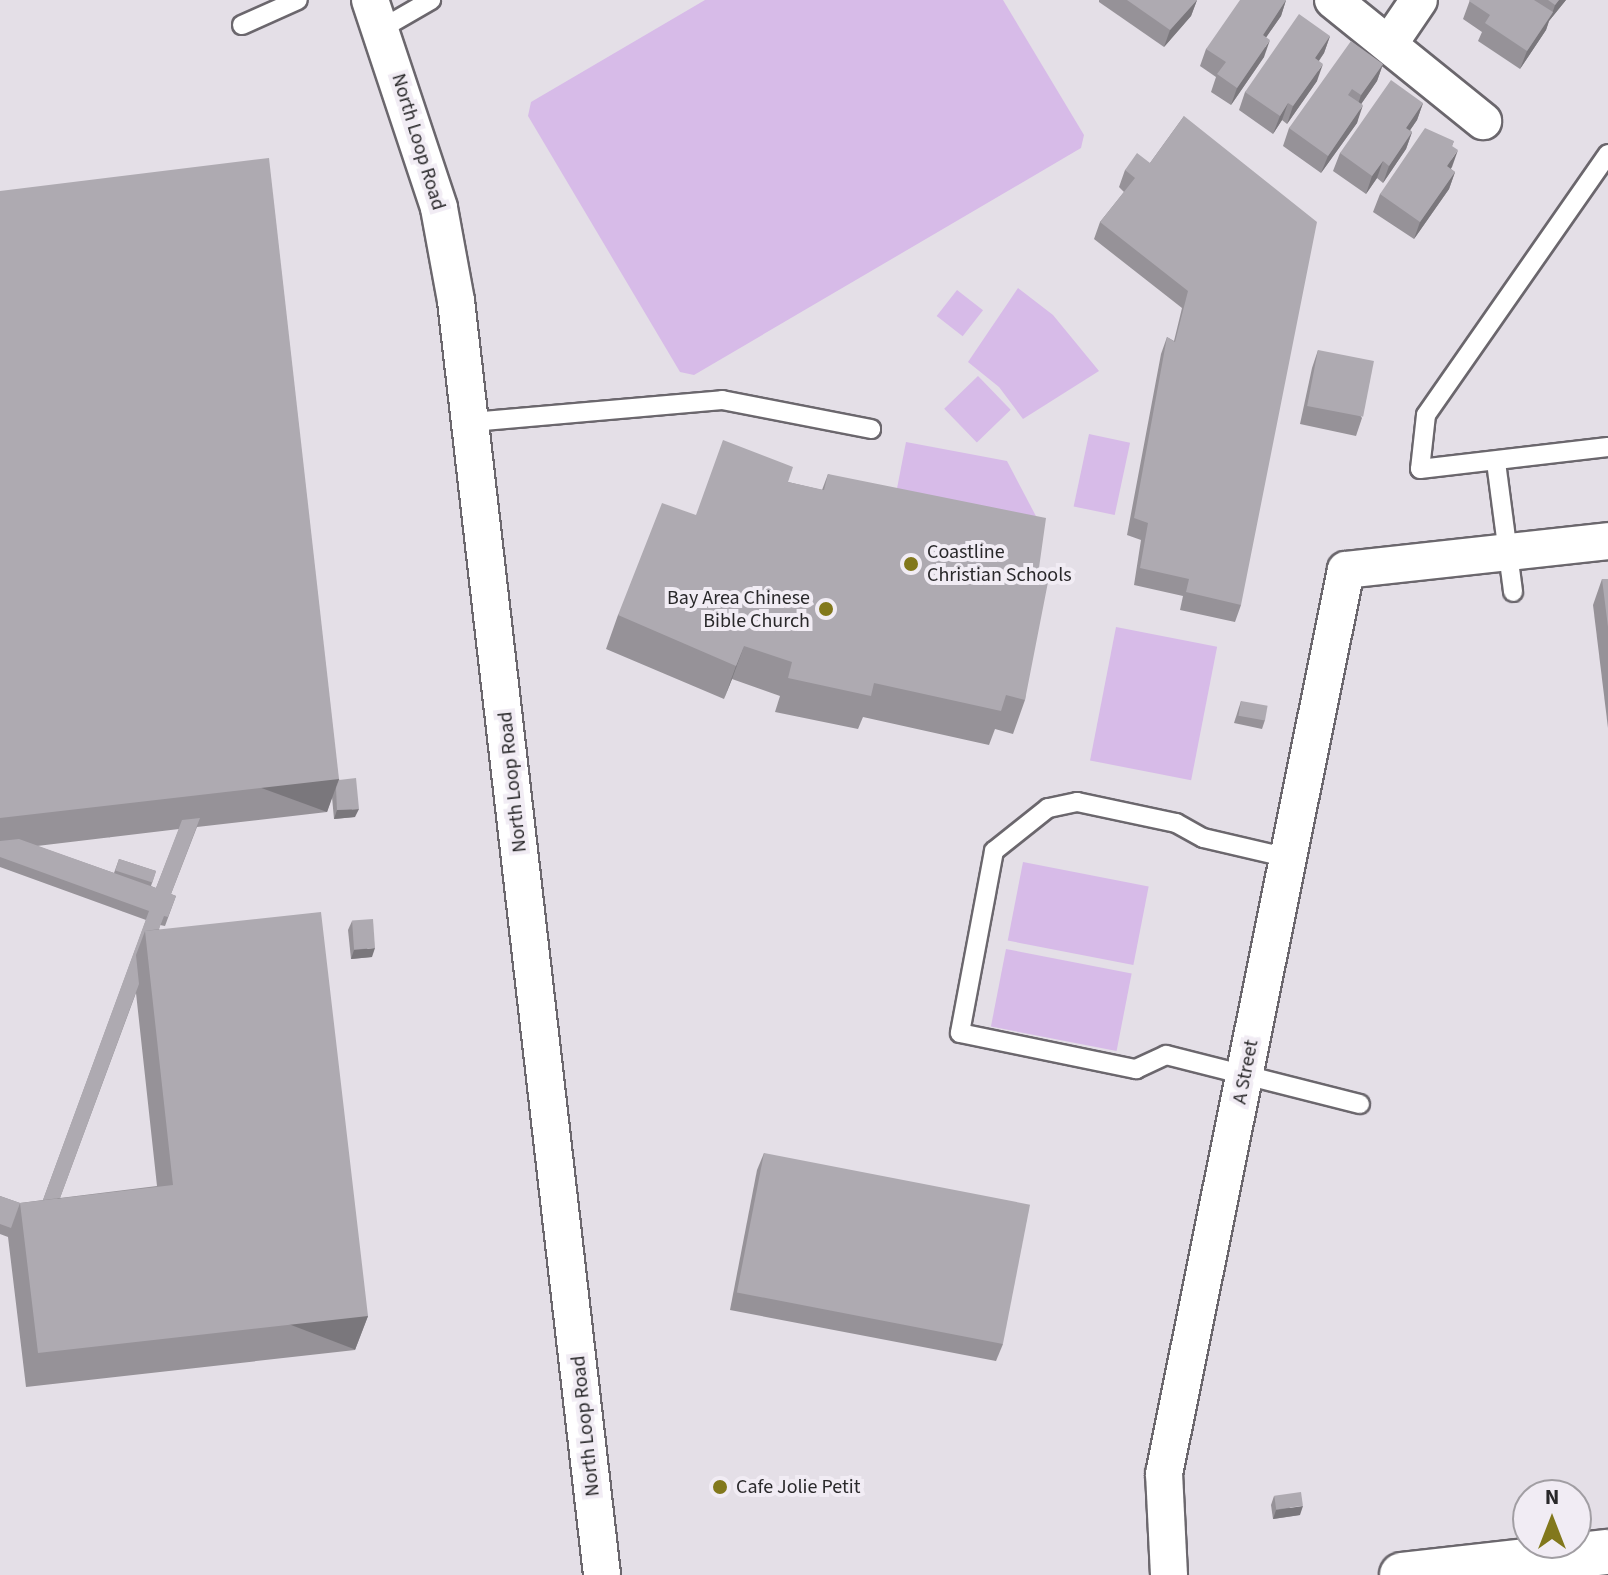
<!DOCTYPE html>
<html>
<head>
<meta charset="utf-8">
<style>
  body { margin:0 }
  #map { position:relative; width:1608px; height:1575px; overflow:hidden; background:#e4dfe7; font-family:"Source Sans 3",sans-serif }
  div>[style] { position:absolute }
  .green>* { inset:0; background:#d7bbe8; transform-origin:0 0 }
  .roads { filter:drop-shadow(2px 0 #6b676d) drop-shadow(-2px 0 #6b676d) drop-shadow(0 2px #6b676d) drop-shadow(0 -2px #6b676d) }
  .lane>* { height:18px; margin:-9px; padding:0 9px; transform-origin:9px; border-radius:9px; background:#fff }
  .street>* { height:36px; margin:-18px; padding:0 18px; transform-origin:18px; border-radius:18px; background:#fff }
  .secondary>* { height:44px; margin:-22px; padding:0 22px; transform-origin:22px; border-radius:22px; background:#fff }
  .wall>* { inset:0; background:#969298 }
  .shaded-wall>* { inset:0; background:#7a777c; transform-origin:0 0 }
  .building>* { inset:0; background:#aeaab1; transform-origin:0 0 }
  .dots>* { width:22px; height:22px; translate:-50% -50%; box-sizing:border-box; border:4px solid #f1ecf4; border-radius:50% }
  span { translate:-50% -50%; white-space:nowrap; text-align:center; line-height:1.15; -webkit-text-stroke:8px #f1ecf4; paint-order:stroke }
  .street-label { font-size:20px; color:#29282a }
  .poi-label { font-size:20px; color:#29282a }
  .left { translate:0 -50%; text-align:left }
  .right { translate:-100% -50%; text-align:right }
  .north { position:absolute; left:1512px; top:1479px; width:80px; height:80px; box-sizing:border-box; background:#f1ecf4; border:2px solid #a19ea3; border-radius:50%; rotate:0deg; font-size:22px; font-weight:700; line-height:32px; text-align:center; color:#29282a }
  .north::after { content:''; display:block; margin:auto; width:28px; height:36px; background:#82781c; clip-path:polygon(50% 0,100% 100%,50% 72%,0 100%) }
</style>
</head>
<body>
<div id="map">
  <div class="green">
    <div style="clip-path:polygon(705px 0,1003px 0,1084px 135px,1081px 148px,694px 375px,680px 372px,528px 116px,531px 102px)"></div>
    <div style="clip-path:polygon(1018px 288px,1053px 315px,1099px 371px,1023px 419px,999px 387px,968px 362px)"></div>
    <div style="left:957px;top:290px;width:33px;height:33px;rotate:38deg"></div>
    <div style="left:978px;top:376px;width:47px;height:47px;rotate:46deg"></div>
    <div style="left:1089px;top:434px;width:42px;height:74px;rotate:12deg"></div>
    <div style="clip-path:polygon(906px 442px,1007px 461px,1038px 520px,893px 509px)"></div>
    <div style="left:1116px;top:627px;width:103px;height:136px;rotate:11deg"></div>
    <div style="left:1023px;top:862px;width:128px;height:80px;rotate:11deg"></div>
    <div style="left:1006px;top:949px;width:128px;height:79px;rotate:11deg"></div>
  </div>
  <div class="roads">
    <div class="lane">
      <div style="left:242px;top:25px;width:61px;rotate:-24.1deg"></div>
      <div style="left:381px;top:29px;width:58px;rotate:-30.1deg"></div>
      <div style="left:1608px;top:154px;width:318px;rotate:124.9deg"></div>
      <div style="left:1426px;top:415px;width:54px;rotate:96.3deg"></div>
      <div style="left:1420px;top:469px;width:189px;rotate:-6.7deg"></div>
      <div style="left:472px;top:422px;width:251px;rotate:-5deg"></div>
      <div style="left:722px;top:400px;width:152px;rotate:11deg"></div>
      <div style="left:1496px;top:462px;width:131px;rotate:82.5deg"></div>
      <div style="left:1289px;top:858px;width:88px;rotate:-166.9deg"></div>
      <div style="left:1203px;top:838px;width:31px;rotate:-151deg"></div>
      <div style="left:1176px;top:823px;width:101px;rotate:-168deg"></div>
      <div style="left:1077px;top:802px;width:30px;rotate:168deg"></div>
      <div style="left:1048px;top:808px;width:69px;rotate:141.5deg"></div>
      <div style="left:994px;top:851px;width:185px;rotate:100.6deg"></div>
      <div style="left:960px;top:1033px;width:180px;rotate:11.6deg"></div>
      <div style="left:1136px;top:1069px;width:33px;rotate:-25deg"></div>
      <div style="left:1166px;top:1055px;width:200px;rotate:14.2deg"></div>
    </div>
    <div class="street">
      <div style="left:370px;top:0;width:219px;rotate:71.6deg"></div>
      <div style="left:439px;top:208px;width:95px;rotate:79.6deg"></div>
      <div style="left:456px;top:301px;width:1282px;rotate:83.46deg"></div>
      <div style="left:1333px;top:0;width:193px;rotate:38.9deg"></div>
      <div style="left:1389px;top:44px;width:53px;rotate:-55.7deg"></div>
      <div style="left:1169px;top:1575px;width:101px;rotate:-92.8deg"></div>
      <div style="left:1164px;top:1474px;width:922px;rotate:-78.62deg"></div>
      <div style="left:1346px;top:570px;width:264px;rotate:-6.3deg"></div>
    </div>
    <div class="secondary">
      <div style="left:1402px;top:1575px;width:207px;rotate:-6.4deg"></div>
    </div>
  </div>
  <div class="wall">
    <div style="clip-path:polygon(1099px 0,1197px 0,1191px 16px,1164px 47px,1099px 2px)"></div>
    <div style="clip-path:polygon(1286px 0,1281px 16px,1266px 37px,1264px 57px,1231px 105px,1211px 92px,1216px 77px,1200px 66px,1206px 49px)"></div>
    <div style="clip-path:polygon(1470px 0,1566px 0,1549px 21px,1546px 30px,1520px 69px,1478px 41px,1482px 32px,1463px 19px)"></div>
    <div style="clip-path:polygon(1330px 36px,1324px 53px,1319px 61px,1317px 81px,1287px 124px,1282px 120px,1273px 134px,1239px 110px,1245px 92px)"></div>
    <div style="clip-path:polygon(1383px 64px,1377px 81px,1361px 104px,1357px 123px,1321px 173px,1283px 146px,1289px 128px)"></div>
    <div style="clip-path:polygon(1423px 103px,1417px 120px,1410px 130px,1412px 132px,1406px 149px,1383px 183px,1377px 178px,1366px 194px,1333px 171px,1340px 153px)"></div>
    <div style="clip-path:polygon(1184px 116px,1241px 605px,1235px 622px,1180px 610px,1183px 596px,1134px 585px,1141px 540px,1127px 535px,1161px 354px,1167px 337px,1174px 341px,1182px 308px,1094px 239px,1100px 222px,1124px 192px,1119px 187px,1125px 170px,1150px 163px)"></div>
    <div style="clip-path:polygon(1454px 141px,1452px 146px,1451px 169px,1455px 172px,1449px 189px,1414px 239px,1373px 212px,1380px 194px)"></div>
    <div style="clip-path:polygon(evenodd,0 191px,339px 779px,355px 817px,334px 819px,332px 797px,327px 812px,197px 827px,171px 894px,176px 896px,165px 926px,160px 925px,159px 929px,368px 1316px,355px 1350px,26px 1387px,8px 1237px,0 1234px,0 1196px,20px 1203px,43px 1200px,146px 920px,0 867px,0 191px,179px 829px,156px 888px,151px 886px,156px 871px,119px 859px,114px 873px,37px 846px,179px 829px,0 191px,136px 993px,157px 1186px,60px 1198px,136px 993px)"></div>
    <div style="clip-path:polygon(1318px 350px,1362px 418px,1356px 436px,1300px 424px,1312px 368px)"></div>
    <div style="clip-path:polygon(828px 474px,1038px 575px,1025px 700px,1013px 734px,995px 729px,989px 745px,863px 717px,858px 729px,775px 712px,780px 696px,732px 679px,724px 699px,606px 649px,618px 615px,696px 515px,788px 482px,822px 490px)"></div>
    <div style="clip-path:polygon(1602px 579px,1608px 579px,1608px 728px,1593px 605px)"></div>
    <div style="clip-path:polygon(1241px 701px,1265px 720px,1262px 729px,1234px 723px)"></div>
    <div style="clip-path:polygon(352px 921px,372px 957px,351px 959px,348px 930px)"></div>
    <div style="clip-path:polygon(764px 1153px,1003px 1344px,996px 1361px,730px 1310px,757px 1170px)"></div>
    <div style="clip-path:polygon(1274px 1496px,1300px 1515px,1273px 1519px,1271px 1505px)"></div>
  </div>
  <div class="shaded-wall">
    <div style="clip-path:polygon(1197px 0,1191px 16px,1164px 47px,1170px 30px)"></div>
    <div style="clip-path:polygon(1286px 0,1281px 16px,1256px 52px,1263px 35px)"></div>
    <div style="clip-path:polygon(1559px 0,1566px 0,1549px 21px,1546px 30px,1520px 69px,1527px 51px,1552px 14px,1555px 5px)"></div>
    <div style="clip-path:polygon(1330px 36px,1324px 53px,1308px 76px,1315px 58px)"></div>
    <div style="clip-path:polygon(1270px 40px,1264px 57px,1231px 105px,1237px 88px)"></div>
    <div style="clip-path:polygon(1323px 64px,1317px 81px,1287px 124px,1293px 106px)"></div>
    <div style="clip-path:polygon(1383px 64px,1377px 81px,1355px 113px,1361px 95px)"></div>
    <div style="clip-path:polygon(1288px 103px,1282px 120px,1273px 134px,1280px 116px)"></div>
    <div style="clip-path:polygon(1423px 103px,1417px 120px,1400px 145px,1406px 128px)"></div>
    <div style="clip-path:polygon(1363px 105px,1357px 123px,1321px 173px,1328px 156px)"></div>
    <div style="clip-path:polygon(1412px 132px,1406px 149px,1383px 183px,1389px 166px)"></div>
    <div style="clip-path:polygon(1458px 150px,1452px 167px,1441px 184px,1447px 166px)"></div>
    <div style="clip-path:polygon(1383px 161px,1377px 178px,1366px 194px,1372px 176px)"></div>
    <div style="clip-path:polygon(1455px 172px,1449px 189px,1414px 239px,1420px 222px)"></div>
    <div style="clip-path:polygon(744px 646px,732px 679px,724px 699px,736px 666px)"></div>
    <div style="left:339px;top:779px;width:35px;height:341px;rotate:110deg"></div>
    <div style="clip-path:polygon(359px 809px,355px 817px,334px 819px,337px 810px)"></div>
    <div style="clip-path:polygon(375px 948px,372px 957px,351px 959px,354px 950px)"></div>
    <div style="left:368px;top:1316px;width:36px;height:332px;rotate:111deg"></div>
    <div style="clip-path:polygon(1303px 1506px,1300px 1515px,1273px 1519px,1276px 1510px)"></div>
  </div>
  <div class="building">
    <div style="clip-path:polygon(1127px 0,1197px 0,1170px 30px)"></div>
    <div style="clip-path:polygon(1240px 0,1286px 0,1263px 35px,1270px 40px,1237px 88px,1217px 74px,1226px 62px,1206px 49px)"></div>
    <div style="clip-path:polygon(1470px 0,1534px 0,1553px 12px,1527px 51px,1485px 23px,1490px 15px,1469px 1px)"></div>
    <div style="clip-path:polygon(1548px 0,1559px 0,1555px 5px)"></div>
    <div style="clip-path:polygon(1299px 14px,1330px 36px,1315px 58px,1323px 64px,1293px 106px,1288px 103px,1280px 116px,1245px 92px)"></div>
    <div style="clip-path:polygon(1351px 41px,1383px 64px,1361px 95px,1352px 89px,1348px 95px,1363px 105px,1328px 156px,1289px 128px)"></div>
    <div style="clip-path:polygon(1391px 80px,1423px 103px,1406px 128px,1412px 132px,1389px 166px,1383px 161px,1372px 176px,1340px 153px)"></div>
    <div style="clip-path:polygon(1184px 116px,1317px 222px,1241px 605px,1186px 592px,1189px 579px,1140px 568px,1148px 523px,1134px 518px,1167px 337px,1175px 342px,1188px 291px,1100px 222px,1135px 178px,1125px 170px,1137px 153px,1150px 163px)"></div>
    <div style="clip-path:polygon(1425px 128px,1454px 141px,1452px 146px,1458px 150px,1447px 166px,1455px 172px,1420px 222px,1380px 194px)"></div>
    <div style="clip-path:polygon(269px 158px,339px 779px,0 818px,0 191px)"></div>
    <div style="left:1318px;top:350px;width:57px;height:57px;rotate:11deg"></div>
    <div style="clip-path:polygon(723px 440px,793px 467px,788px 482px,824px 490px,828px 474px,1046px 518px,1038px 575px,1049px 577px,1025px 700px,1006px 695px,1001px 711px,874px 683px,871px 696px,788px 678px,792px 662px,744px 646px,736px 666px,618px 615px,662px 503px,696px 515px)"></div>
    <div style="clip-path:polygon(1602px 579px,1608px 579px,1608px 627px)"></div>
    <div style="left:1241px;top:701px;width:27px;height:15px;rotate:10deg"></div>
    <div style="clip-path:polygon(356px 778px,359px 809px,337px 810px,336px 788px,339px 780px)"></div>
    <div style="clip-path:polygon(200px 818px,171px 894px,176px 896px,168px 917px,164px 916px,159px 929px,145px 931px,136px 955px,139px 984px,60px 1198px,43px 1200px,149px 911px,0 857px,0 841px,19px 839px,156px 888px,182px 820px)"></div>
    <div style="left:119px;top:859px;width:39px;height:12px;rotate:18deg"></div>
    <div style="clip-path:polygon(321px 912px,368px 1316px,38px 1353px,20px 1203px,173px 1185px,145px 931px)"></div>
    <div style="left:373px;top:919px;width:29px;height:21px;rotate:86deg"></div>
    <div style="left:764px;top:1153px;width:271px;height:142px;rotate:11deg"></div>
    <div style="clip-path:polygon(0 1196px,20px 1203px,11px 1228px,0 1224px)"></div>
    <div style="left:1301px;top:1492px;width:14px;height:27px;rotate:82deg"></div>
  </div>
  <div class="dots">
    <div style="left:911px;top:564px;background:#82781c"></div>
    <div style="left:826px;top:609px;background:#82781c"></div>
    <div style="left:720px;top:1487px;background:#82781c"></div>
  </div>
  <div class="street-label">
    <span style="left:418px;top:142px;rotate:73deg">North Loop Road</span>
    <span style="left:513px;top:782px;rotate:-96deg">North Loop Road</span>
    <span style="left:1246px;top:1072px;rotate:-79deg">A Street</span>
    <span style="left:586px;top:1426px;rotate:-96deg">North Loop Road</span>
  </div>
  <div class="poi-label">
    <span class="left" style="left:927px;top:564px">Coastline<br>Christian Schools</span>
    <span class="right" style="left:810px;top:610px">Bay Area Chinese<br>Bible Church</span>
    <span class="left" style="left:736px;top:1487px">Cafe Jolie Petit</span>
  </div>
  <div class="north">N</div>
</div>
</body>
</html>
